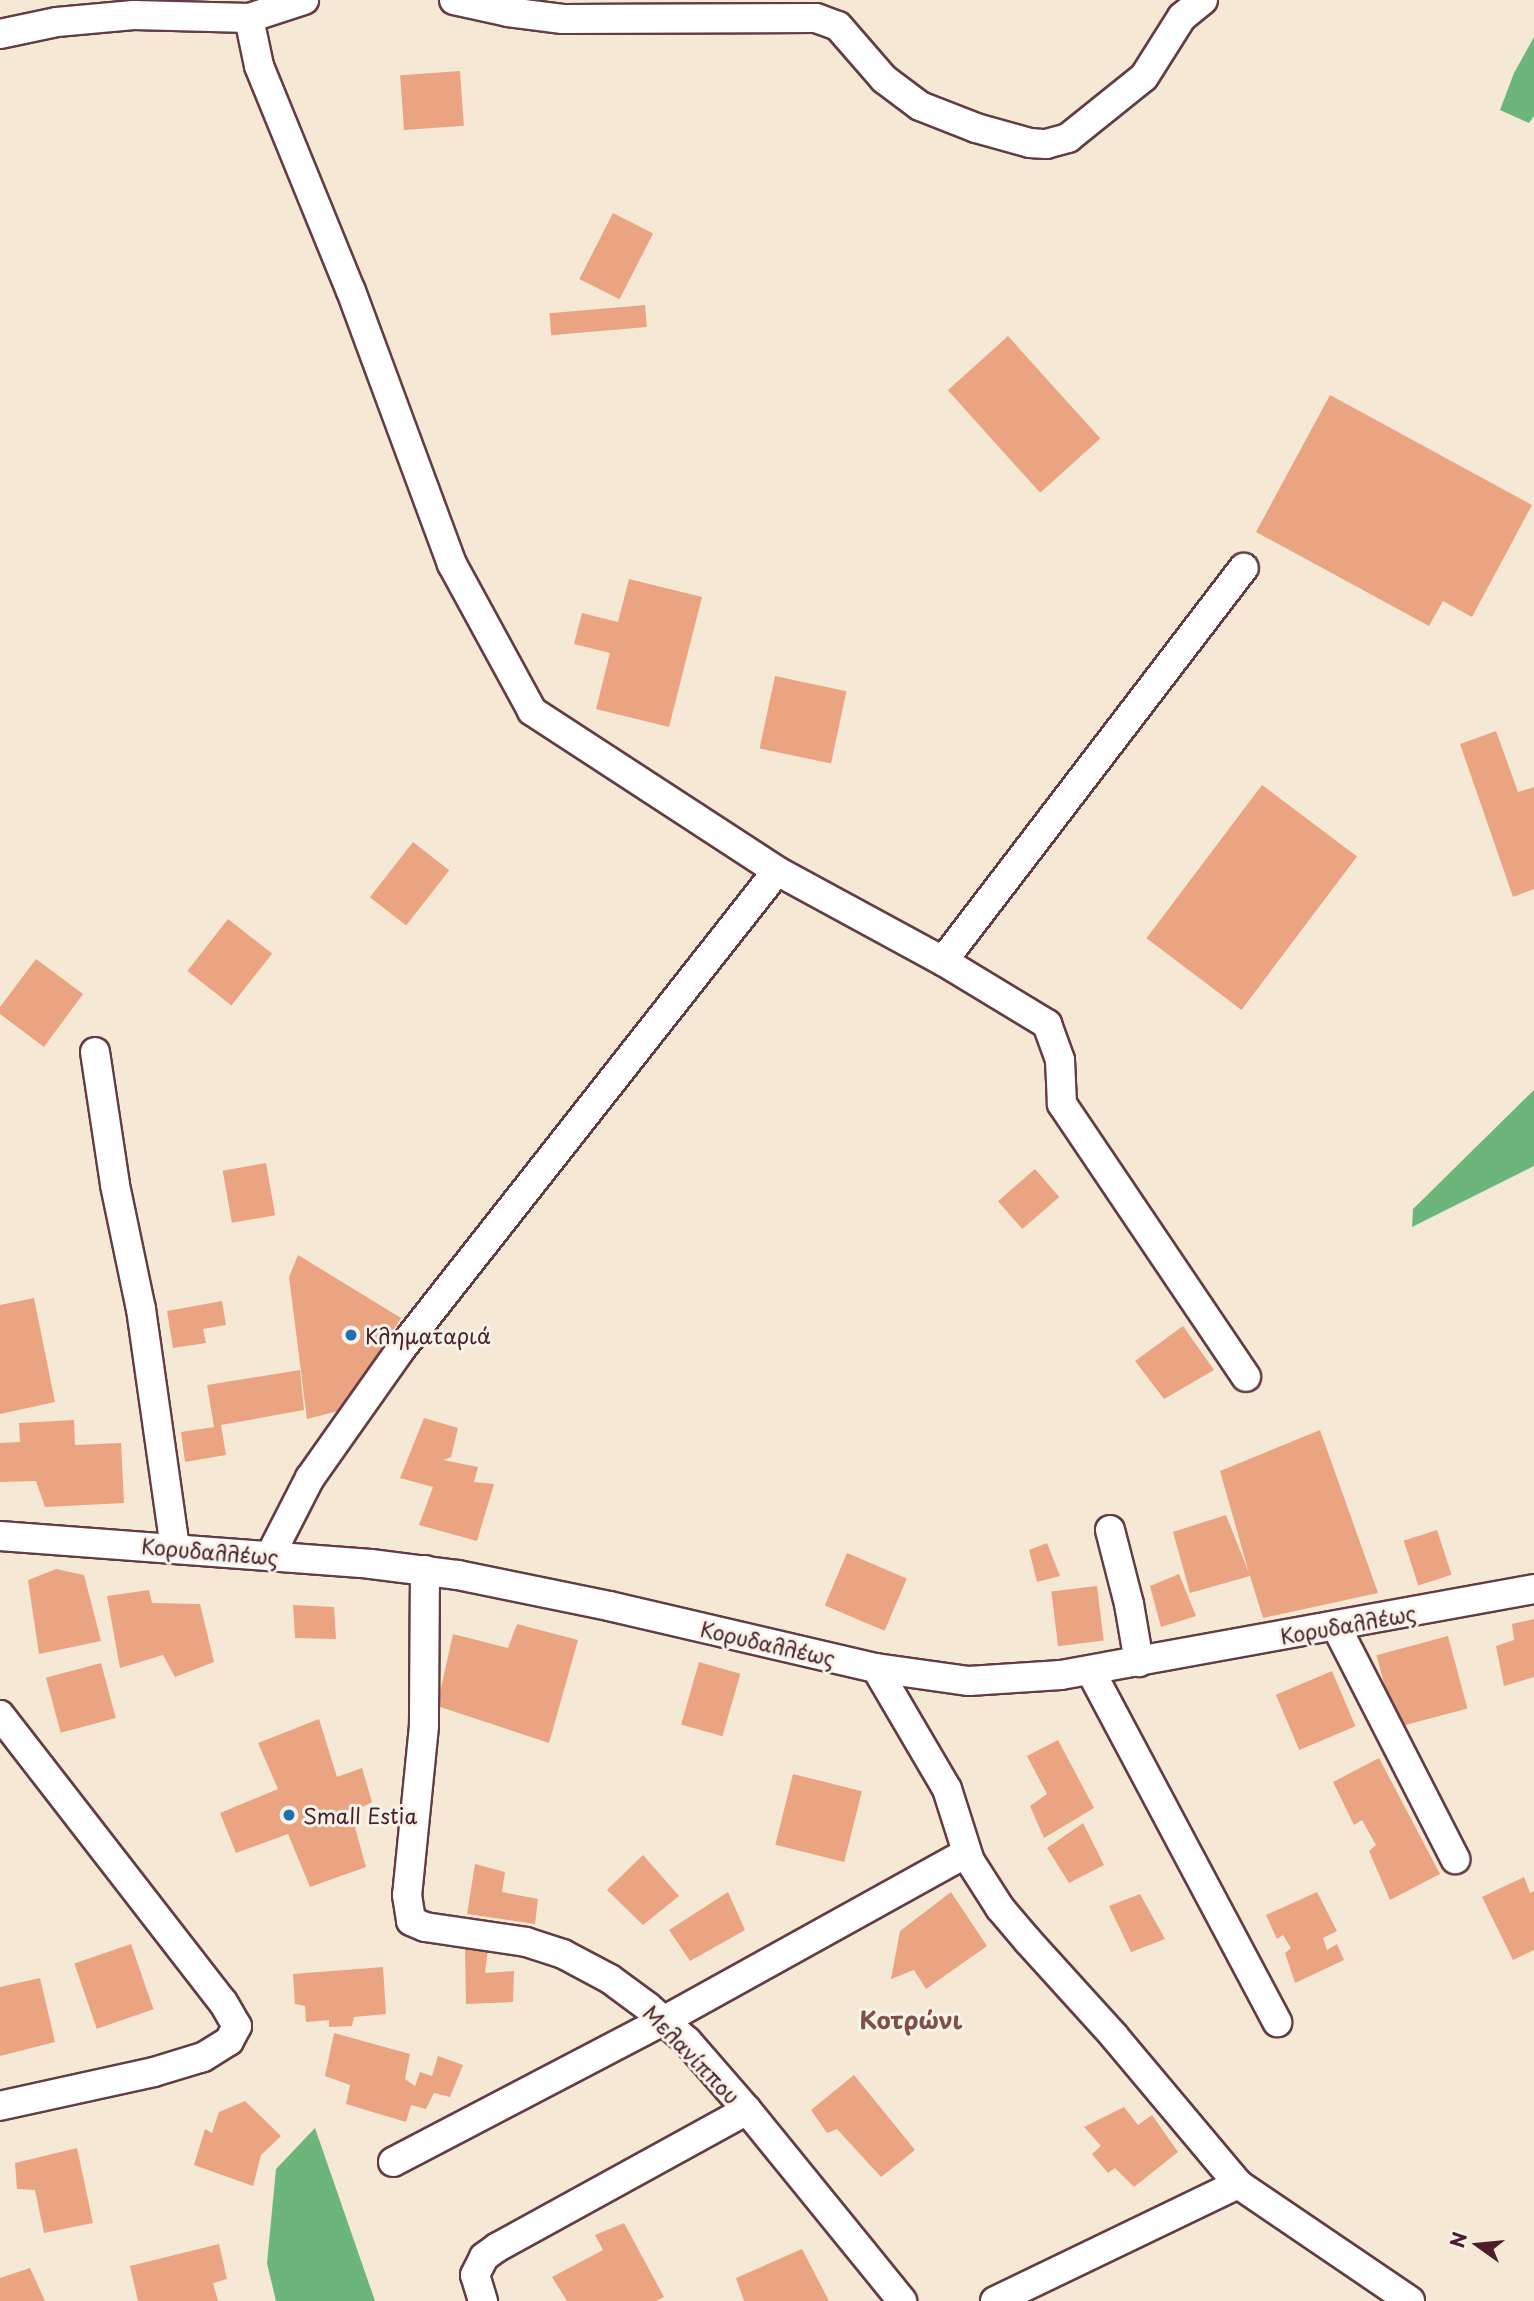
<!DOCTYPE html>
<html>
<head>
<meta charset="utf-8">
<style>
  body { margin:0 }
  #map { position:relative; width:1534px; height:2301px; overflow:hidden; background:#f5e9d5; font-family:"Playpen Sans",sans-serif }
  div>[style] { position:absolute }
  .forest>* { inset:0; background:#6cb67c }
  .building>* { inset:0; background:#eba482; transform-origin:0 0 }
  .roads { filter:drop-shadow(2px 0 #643d44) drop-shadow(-2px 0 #643d44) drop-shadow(0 2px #643d44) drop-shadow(0 -2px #643d44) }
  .minor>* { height:28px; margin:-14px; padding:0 14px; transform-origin:14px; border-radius:14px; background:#fff }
  .dots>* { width:19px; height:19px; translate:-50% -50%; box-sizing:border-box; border:4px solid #f7f3e8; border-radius:50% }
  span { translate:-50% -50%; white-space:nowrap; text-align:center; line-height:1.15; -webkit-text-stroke:6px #f7f3e8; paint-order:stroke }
  .poi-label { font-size:21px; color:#4a1f2b }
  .left { translate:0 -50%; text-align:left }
  .street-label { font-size:21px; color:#4a1f2b }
  .quarter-label { font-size:24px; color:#824e49; font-weight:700 }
  .north { position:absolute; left:1443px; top:2210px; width:70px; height:70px; -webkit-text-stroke:5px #f7f3e8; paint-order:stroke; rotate:285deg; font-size:19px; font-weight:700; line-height:28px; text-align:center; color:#4a1f2b }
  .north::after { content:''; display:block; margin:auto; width:24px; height:32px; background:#4a1f2b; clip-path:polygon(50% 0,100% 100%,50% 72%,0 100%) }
</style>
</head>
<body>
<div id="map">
  <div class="forest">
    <div style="clip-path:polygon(1534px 37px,1534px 116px,1529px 123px,1500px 110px,1514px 73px)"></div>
    <div style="clip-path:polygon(1534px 1090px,1534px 1166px,1412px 1227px,1413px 1209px)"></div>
    <div style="clip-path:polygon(315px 2128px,375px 2301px,276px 2301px,267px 2263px,276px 2169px)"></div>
  </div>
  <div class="building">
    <div style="left:460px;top:71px;width:55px;height:60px;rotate:86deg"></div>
    <div style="left:613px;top:213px;width:45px;height:74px;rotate:27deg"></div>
    <div style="left:645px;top:305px;width:22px;height:96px;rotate:85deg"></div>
    <div style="left:1008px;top:336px;width:138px;height:81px;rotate:48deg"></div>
    <div style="clip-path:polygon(1330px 395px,1532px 505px,1472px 617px,1443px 601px,1429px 626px,1256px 532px)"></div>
    <div style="clip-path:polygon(629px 579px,702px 597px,669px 727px,596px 709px,610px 653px,574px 644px,582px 613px,618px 622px)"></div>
    <div style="left:775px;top:676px;width:73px;height:74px;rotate:12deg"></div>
    <div style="clip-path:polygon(1496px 731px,1518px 792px,1534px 787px,1534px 889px,1513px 897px,1460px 744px)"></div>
    <div style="left:1262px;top:785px;width:119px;height:192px;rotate:37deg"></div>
    <div style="left:413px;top:842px;width:46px;height:70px;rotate:38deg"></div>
    <div style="left:228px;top:919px;width:56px;height:66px;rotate:38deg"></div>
    <div style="clip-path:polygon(36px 959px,83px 994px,44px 1047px,0 1014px,0 1007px)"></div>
    <div style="left:266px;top:1163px;width:53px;height:44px;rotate:80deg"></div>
    <div style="left:1035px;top:1169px;width:37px;height:49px;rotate:49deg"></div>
    <div style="clip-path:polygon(298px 1255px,401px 1318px,342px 1410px,307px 1419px,289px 1277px)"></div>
    <div style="clip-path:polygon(34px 1298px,55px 1402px,0 1414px,0 1305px)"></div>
    <div style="clip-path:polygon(222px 1301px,226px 1325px,203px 1329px,206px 1343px,173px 1348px,167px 1311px)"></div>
    <div style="clip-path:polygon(1183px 1326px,1214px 1370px,1164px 1399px,1135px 1361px)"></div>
    <div style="clip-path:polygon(300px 1370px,304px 1410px,221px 1425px,226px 1455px,185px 1462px,181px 1432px,214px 1427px,207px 1385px)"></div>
    <div style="clip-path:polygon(424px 1418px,458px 1428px,451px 1457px,443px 1460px,478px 1467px,474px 1482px,494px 1484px,477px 1541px,419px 1525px,433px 1487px,400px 1478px)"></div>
    <div style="clip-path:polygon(74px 1420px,75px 1445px,121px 1443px,124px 1503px,45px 1507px,36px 1481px,0 1482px,0 1443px,20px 1442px,19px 1423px)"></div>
    <div style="clip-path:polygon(1320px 1430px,1378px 1593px,1263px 1618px,1250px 1576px,1190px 1593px,1173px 1532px,1226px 1515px,1249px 1573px,1220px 1471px)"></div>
    <div style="left:1437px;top:1530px;width:47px;height:35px;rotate:72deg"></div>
    <div style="clip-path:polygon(1047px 1543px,1060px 1576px,1037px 1582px,1029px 1550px)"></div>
    <div style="left:847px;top:1553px;width:65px;height:57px;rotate:23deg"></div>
    <div style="clip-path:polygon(56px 1569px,84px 1575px,101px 1641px,39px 1654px,28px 1580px)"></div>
    <div style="clip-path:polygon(1179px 1574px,1196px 1616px,1161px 1627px,1150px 1586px)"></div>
    <div style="left:1097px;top:1586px;width:55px;height:46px;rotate:83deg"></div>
    <div style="clip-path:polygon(149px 1590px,152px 1603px,200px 1604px,214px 1662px,175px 1677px,163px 1655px,120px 1668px,107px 1596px)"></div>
    <div style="clip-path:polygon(293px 1605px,334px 1607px,336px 1639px,295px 1638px)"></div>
    <div style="clip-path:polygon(1534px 1619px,1534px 1677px,1504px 1686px,1496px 1646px,1514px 1640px,1512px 1624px)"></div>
    <div style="clip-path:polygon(517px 1624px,578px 1640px,549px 1743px,437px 1706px,453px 1634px,508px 1648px)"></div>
    <div style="left:1448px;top:1636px;width:75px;height:74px;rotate:75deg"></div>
    <div style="left:699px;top:1662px;width:43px;height:65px;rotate:16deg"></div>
    <div style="left:101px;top:1663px;width:57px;height:57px;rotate:75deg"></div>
    <div style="left:1332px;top:1671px;width:60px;height:61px;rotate:67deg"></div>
    <div style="clip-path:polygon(319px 1719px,337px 1777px,362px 1768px,372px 1802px,351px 1813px,366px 1867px,310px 1887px,288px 1834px,236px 1853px,220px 1813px,278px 1789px,258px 1743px)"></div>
    <div style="clip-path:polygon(1058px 1740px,1094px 1808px,1044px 1838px,1030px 1806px,1047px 1794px,1027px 1756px)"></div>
    <div style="clip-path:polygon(1379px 1758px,1440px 1874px,1390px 1900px,1369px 1851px,1376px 1845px,1362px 1820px,1354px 1825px,1333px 1782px)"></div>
    <div style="left:793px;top:1774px;width:71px;height:73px;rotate:14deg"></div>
    <div style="clip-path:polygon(1083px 1823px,1104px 1865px,1069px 1883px,1047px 1848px)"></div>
    <div style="clip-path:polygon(643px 1855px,679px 1896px,643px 1925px,607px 1890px)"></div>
    <div style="clip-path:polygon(475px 1864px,505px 1872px,502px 1892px,538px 1899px,535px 1924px,467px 1914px)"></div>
    <div style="clip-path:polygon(1524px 1877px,1530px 1893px,1534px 1891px,1534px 1950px,1513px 1960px,1482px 1897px)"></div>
    <div style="clip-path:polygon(728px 1892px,745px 1930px,690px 1961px,669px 1930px)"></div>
    <div style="clip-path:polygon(951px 1892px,987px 1946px,926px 1989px,914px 1970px,891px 1979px,900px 1931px)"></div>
    <div style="clip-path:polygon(1317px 1892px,1337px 1931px,1323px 1938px,1327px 1950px,1337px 1944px,1344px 1960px,1295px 1983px,1285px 1953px,1291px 1948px,1283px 1935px,1277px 1939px,1266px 1915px)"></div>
    <div style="clip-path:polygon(1140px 1894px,1165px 1939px,1131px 1952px,1109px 1906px)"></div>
    <div style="left:131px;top:1944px;width:69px;height:60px;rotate:71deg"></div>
    <div style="clip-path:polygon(465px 1947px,488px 1949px,485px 1973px,514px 1971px,513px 2002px,466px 2004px)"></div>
    <div style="clip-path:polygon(383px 1967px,386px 2014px,354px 2017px,352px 2026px,329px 2027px,329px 2020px,306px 2022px,305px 2006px,295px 2004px,293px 1974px)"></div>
    <div style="clip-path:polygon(40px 1978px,55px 2042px,0 2056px,0 1987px)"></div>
    <div style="clip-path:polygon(334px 2033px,410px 2054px,405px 2079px,415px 2086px,420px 2072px,432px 2076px,438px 2056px,463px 2065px,450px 2097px,434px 2093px,426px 2109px,411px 2105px,406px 2122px,346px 2104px,350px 2085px,325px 2076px)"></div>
    <div style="clip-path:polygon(854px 2075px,915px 2150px,881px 2177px,837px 2129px,827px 2133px,811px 2110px)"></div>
    <div style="clip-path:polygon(245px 2101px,281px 2136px,261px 2155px,253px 2186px,194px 2165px,205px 2129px,212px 2133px,219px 2112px)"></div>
    <div style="clip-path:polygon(1124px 2107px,1138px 2125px,1152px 2115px,1178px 2152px,1134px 2187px,1115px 2168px,1108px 2173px,1092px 2154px,1101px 2146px,1084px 2127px)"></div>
    <div style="clip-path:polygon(77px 2148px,93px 2223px,44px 2233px,35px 2190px,17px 2189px,15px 2163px)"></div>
    <div style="clip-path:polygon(624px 2223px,664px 2297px,656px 2301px,567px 2301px,552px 2277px,603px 2250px,595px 2235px)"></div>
    <div style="clip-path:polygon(219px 2244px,227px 2279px,213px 2283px,218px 2301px,138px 2301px,130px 2266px)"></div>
    <div style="clip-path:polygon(802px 2249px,829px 2301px,744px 2301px,736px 2278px)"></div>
    <div style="clip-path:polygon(30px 2268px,45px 2301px,0 2301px,0 2278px)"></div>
  </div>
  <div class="roads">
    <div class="minor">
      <div style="left:454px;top:0;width:55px;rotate:12.5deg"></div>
      <div style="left:508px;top:12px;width:55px;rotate:7.3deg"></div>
      <div style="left:563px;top:19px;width:253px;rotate:-0.2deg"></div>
      <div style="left:816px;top:18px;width:23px;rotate:20deg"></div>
      <div style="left:838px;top:26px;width:70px;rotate:49deg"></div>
      <div style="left:884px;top:79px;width:45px;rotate:36.9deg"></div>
      <div style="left:920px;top:106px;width:60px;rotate:21.4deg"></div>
      <div style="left:976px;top:128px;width:56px;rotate:15.5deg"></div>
      <div style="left:1030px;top:143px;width:16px;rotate:4deg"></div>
      <div style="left:1046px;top:144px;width:23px;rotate:-15deg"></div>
      <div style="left:1068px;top:138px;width:97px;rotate:-38.8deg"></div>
      <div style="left:1144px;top:77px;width:71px;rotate:-57.7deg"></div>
      <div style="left:1182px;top:17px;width:27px;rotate:-39deg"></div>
      <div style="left:249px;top:18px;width:49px;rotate:78.2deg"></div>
      <div style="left:259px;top:66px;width:243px;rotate:67.8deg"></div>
      <div style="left:351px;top:291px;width:291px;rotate:69.7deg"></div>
      <div style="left:452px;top:564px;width:167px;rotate:61.4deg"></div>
      <div style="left:532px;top:711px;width:293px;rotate:33.1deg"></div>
      <div style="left:777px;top:871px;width:189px;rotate:28.5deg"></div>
      <div style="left:943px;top:961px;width:122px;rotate:31.2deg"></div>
      <div style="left:1047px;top:1024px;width:38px;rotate:70deg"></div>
      <div style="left:1060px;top:1060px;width:44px;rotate:87.4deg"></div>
      <div style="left:1062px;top:1104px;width:329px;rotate:56deg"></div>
      <div style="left:0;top:34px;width:58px;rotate:-11.9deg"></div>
      <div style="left:57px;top:22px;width:77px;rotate:-5.2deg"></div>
      <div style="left:134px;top:15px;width:115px;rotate:1.5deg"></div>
      <div style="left:249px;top:18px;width:58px;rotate:-18.1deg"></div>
      <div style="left:943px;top:961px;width:495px;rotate:-52.6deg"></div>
      <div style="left:95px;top:1052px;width:134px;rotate:81.4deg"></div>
      <div style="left:115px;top:1185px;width:127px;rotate:78.2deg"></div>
      <div style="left:141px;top:1309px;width:241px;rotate:81.9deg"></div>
      <div style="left:1110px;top:1530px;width:76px;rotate:75.6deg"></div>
      <div style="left:1129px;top:1604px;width:59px;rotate:80.2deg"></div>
      <div style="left:0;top:1536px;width:372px;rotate:4.3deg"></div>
      <div style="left:371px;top:1564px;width:88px;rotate:7.2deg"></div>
      <div style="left:458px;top:1575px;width:154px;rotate:11.6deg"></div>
      <div style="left:609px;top:1606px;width:274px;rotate:13.1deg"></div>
      <div style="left:876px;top:1668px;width:94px;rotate:8deg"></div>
      <div style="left:969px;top:1681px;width:92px;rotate:-3.7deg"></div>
      <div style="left:1061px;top:1675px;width:481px;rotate:-10.3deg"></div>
      <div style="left:270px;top:1556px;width:88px;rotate:-62.9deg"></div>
      <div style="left:310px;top:1478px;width:158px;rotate:-54.8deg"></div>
      <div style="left:401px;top:1349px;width:608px;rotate:-51.81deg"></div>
      <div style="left:425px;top:1570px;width:156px;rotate:90.4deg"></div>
      <div style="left:424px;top:1726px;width:170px;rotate:95.7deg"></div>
      <div style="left:407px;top:1895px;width:26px;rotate:81deg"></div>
      <div style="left:411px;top:1921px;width:15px;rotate:23deg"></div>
      <div style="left:425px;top:1927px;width:102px;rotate:8.4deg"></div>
      <div style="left:526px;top:1942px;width:39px;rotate:18deg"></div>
      <div style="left:563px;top:1954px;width:53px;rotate:28deg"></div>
      <div style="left:610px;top:1979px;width:47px;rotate:36.4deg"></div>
      <div style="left:648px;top:2007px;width:52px;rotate:41.1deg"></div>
      <div style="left:687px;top:2041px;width:91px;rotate:49deg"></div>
      <div style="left:747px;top:2110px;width:246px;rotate:50.9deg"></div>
      <div style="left:1336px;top:1626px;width:262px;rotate:62.9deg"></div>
      <div style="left:876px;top:1668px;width:140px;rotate:59.6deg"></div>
      <div style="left:947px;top:1789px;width:76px;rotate:72.3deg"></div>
      <div style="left:970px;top:1861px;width:56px;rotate:57.4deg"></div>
      <div style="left:1000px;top:1908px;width:43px;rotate:49.7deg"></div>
      <div style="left:1028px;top:1941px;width:128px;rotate:47.8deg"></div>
      <div style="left:1114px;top:2036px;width:193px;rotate:50deg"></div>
      <div style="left:1238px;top:2184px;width:208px;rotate:34.2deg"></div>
      <div style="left:1090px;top:1670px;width:399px;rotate:62deg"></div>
      <div style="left:0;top:1715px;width:363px;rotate:52.2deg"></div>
      <div style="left:223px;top:2002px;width:28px;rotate:60deg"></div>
      <div style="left:237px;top:2026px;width:17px;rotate:118deg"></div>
      <div style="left:229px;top:2041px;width:31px;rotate:148deg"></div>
      <div style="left:203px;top:2057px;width:51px;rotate:163deg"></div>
      <div style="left:154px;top:2072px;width:158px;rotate:167.6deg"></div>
      <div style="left:393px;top:2162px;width:307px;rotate:-27.6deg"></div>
      <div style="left:665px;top:2020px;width:344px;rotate:-29deg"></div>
      <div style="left:483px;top:2301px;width:27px;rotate:-107deg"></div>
      <div style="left:475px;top:2275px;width:20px;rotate:-63deg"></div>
      <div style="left:484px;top:2257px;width:17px;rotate:-36deg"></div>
      <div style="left:498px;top:2247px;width:284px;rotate:-28.8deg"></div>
      <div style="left:995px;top:2301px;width:270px;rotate:-25.7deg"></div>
    </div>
  </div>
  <div class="dots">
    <div style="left:351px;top:1335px;background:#1f6fb2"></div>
    <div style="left:289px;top:1815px;background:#1f6fb2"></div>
  </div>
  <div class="poi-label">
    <span class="left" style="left:365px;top:1335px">Κληματαριά</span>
    <span class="left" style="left:303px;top:1815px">Small Estia</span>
  </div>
  <div class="street-label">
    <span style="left:210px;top:1551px;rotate:5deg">Κορυδαλλέως</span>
    <span style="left:1348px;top:1624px;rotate:-10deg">Κορυδαλλέως</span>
    <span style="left:768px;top:1643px;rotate:13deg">Κορυδαλλέως</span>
    <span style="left:692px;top:2054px;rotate:46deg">Μελανίππου</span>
  </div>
  <div class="quarter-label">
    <span style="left:911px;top:2020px">Κοτρώνι</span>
  </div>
  <div class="north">N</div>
</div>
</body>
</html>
